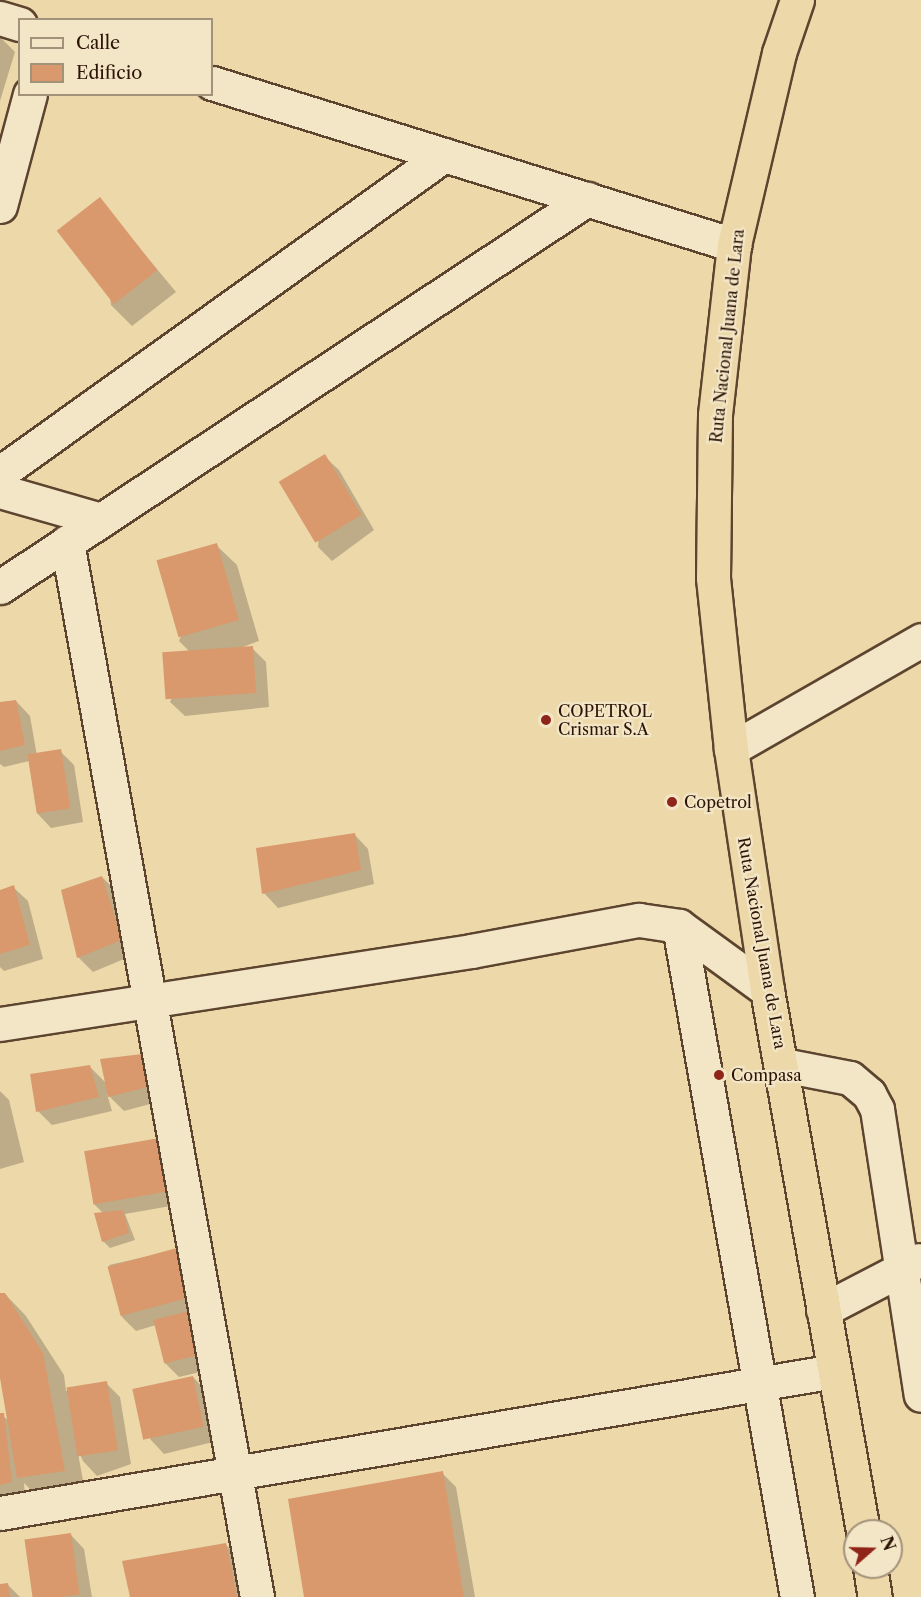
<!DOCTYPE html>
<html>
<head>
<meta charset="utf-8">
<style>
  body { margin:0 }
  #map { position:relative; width:921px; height:1597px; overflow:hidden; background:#edd8a9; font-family:"Libre Caslon Text",serif }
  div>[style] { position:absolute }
  .shadow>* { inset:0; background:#0003 }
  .building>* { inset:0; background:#d9996d; transform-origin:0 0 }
  .roads { filter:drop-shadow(2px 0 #5c442f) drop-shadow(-2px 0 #5c442f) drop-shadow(0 2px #5c442f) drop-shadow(0 -2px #5c442f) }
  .minor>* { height:33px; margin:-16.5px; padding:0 16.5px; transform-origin:16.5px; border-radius:16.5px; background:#f3e6c7 }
  .highway>* { height:33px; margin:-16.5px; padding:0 16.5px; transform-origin:16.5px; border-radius:16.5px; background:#edd8a9 }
  .dots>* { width:16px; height:16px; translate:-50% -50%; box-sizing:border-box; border:3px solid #f3e6c7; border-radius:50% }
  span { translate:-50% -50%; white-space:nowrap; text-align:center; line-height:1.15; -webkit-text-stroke:4.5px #f3e6c7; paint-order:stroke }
  .street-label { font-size:16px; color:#2c1306 }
  .poi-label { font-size:16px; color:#2c1306 }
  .left { translate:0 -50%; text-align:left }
  .legend { position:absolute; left:18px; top:18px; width:195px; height:78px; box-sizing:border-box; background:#f3e6c7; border:2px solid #a3927a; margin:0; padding:8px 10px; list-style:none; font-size:18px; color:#2c1306 }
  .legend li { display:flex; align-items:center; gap:12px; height:30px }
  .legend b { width:30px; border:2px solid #a3927a }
  .north { position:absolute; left:843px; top:1519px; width:60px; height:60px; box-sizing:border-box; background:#f3e6c7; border:2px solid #a3927a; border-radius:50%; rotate:70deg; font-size:16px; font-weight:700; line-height:24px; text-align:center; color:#2c1306 }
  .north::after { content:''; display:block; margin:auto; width:21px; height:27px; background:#8f2418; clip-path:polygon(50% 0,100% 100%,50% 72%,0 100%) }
</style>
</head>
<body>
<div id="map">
  <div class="shadow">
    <div style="clip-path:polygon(0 37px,15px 52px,0 101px)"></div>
    <div style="clip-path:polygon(99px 199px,176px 292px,132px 326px,111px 305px)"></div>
    <div style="clip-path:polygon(324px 456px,339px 470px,374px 530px,332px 561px,318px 547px)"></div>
    <div style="clip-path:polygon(216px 545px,237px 565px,259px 641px,240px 648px,252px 648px,266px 662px,269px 707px,185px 716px,170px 702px,191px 653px,179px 641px)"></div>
    <div style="clip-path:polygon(16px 701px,30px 716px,37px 756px,60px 751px,74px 765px,83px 822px,51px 828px,37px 813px,29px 761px,4px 767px,0 764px,0 704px)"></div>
    <div style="clip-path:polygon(354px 834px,368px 849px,374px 884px,278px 908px,264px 893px)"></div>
    <div style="clip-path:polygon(102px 877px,116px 891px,136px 954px,93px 972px,79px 958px,63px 891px)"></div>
    <div style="clip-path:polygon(13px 887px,28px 901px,43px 959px,4px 971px,0 967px,0 891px)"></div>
    <div style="clip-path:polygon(150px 1054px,169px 1099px,124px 1111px,107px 1094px,112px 1111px,52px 1125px,38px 1111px,89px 1066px,107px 1084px)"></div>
    <div style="clip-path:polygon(0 1091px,9px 1100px,24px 1162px,0 1169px)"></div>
    <div style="clip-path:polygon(159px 1139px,182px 1204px,125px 1214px,135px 1240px,110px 1248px,103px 1241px,104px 1214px,93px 1203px)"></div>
    <div style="clip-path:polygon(176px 1250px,191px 1264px,221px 1367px,179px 1377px,165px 1363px,156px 1325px,136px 1331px,122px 1317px,109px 1265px)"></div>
    <div style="clip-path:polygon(5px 1294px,26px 1316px,64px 1375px,66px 1391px,106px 1383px,120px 1397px,131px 1464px,97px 1476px,83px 1461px,77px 1448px,85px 1491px,39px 1498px,24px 1483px,25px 1496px,0 1502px,0 1415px,9px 1420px,0 1372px,0 1295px)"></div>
    <div style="clip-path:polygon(193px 1377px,207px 1392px,217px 1441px,164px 1454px,150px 1439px)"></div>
    <div style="clip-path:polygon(442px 1473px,456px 1487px,475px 1597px,306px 1597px)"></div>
    <div style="clip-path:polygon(70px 1534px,84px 1549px,92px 1597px,36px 1597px,26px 1542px)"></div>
    <div style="clip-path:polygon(225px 1544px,246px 1565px,252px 1597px,131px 1597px)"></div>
    <div style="clip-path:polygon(7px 1584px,20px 1597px,0 1597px,0 1585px)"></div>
  </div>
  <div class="building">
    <div style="left:100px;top:197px;width:93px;height:55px;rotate:52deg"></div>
    <div style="left:325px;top:454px;width:71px;height:54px;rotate:59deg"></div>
    <div style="left:217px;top:543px;width:80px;height:63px;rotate:74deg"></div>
    <div style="left:253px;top:646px;width:47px;height:91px;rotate:86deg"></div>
    <div style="clip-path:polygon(16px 700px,25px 745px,0 751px,0 702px)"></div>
    <div style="left:61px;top:749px;width:60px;height:34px;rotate:81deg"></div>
    <div style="clip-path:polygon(355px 833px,361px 870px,262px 894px,256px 848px)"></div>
    <div style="clip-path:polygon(102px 876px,122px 940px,77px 958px,61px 890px)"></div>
    <div style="clip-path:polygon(14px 885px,30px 945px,0 954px,0 890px)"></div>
    <div style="clip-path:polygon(151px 1053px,156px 1085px,108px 1097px,100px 1059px)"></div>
    <div style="clip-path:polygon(90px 1065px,99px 1097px,36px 1112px,30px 1074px)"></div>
    <div style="left:159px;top:1138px;width:54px;height:76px;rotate:80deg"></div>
    <div style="clip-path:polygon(123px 1210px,129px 1233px,102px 1242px,94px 1213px)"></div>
    <div style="left:177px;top:1248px;width:51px;height:72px;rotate:75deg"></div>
    <div style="clip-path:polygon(0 1293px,5px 1293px,43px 1353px,65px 1471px,17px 1478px,0 1378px)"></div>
    <div style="left:197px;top:1309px;width:45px;height:45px;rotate:76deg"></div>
    <div style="left:193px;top:1376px;width:52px;height:62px;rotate:78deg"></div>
    <div style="left:107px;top:1381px;width:70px;height:41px;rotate:81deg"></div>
    <div style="clip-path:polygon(0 1413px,4px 1413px,12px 1482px,0 1485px)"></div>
    <div style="clip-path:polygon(443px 1471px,464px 1597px,304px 1597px,288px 1499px)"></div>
    <div style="left:71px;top:1533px;width:62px;height:47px;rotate:82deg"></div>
    <div style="clip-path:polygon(226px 1543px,237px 1597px,130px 1597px,122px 1561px)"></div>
    <div style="clip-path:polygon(8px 1583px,10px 1597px,0 1597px,0 1584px)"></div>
  </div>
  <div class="roads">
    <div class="minor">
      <div style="left:0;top:18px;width:21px;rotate:17deg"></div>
      <div style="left:212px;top:83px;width:547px;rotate:17.24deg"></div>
      <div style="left:0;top:206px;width:116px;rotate:-75deg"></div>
      <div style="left:0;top:473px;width:546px;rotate:-35.61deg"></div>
      <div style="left:0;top:491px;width:105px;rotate:16deg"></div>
      <div style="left:67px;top:542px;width:1072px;rotate:79.79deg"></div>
      <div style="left:0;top:587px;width:704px;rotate:-33.46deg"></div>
      <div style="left:731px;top:749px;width:219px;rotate:-29.8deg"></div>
      <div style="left:679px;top:926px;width:681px;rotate:80.03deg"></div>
      <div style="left:0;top:1024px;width:477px;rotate:-8.8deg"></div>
      <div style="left:471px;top:951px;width:171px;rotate:-10.5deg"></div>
      <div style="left:639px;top:920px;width:40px;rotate:8.5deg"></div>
      <div style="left:679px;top:926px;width:109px;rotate:36deg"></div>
      <div style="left:783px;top:1065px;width:68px;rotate:11deg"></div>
      <div style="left:850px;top:1078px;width:25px;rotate:40deg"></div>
      <div style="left:869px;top:1094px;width:17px;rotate:62deg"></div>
      <div style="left:877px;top:1109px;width:289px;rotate:81.3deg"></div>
      <div style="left:823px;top:1310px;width:108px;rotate:-27.5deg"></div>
      <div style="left:0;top:1513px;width:846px;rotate:-9.66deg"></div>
    </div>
    <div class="highway">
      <div style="left:797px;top:0;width:56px;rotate:108.8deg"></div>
      <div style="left:779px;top:53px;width:197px;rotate:103.2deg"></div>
      <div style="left:734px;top:245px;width:171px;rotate:96.4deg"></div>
      <div style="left:715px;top:415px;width:163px;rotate:90.7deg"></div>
      <div style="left:713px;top:578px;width:172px;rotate:84deg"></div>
      <div style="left:731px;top:749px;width:244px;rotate:81.5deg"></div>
      <div style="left:767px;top:990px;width:549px;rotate:79.94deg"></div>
      <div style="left:870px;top:1567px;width:30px;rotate:81deg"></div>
    </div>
  </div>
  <div class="dots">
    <div style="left:546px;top:720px;background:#8f2418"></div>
    <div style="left:672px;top:802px;background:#8f2418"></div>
    <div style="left:719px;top:1075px;background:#8f2418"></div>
  </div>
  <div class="street-label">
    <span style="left:727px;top:336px;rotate:-84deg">Ruta Nacional Juana de Lara</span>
    <span style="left:762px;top:943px;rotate:80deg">Ruta Nacional Juana de Lara</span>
  </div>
  <div class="poi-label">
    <span class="left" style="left:558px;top:720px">COPETROL<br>Crismar S.A</span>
    <span class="left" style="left:684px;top:802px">Copetrol</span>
    <span class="left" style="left:731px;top:1075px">Compasa</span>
  </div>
  <ul class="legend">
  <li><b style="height:8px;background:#f3e6c7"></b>Calle</li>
  <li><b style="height:16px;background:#d9996d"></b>Edificio</li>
  </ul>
  <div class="north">N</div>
</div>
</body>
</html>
